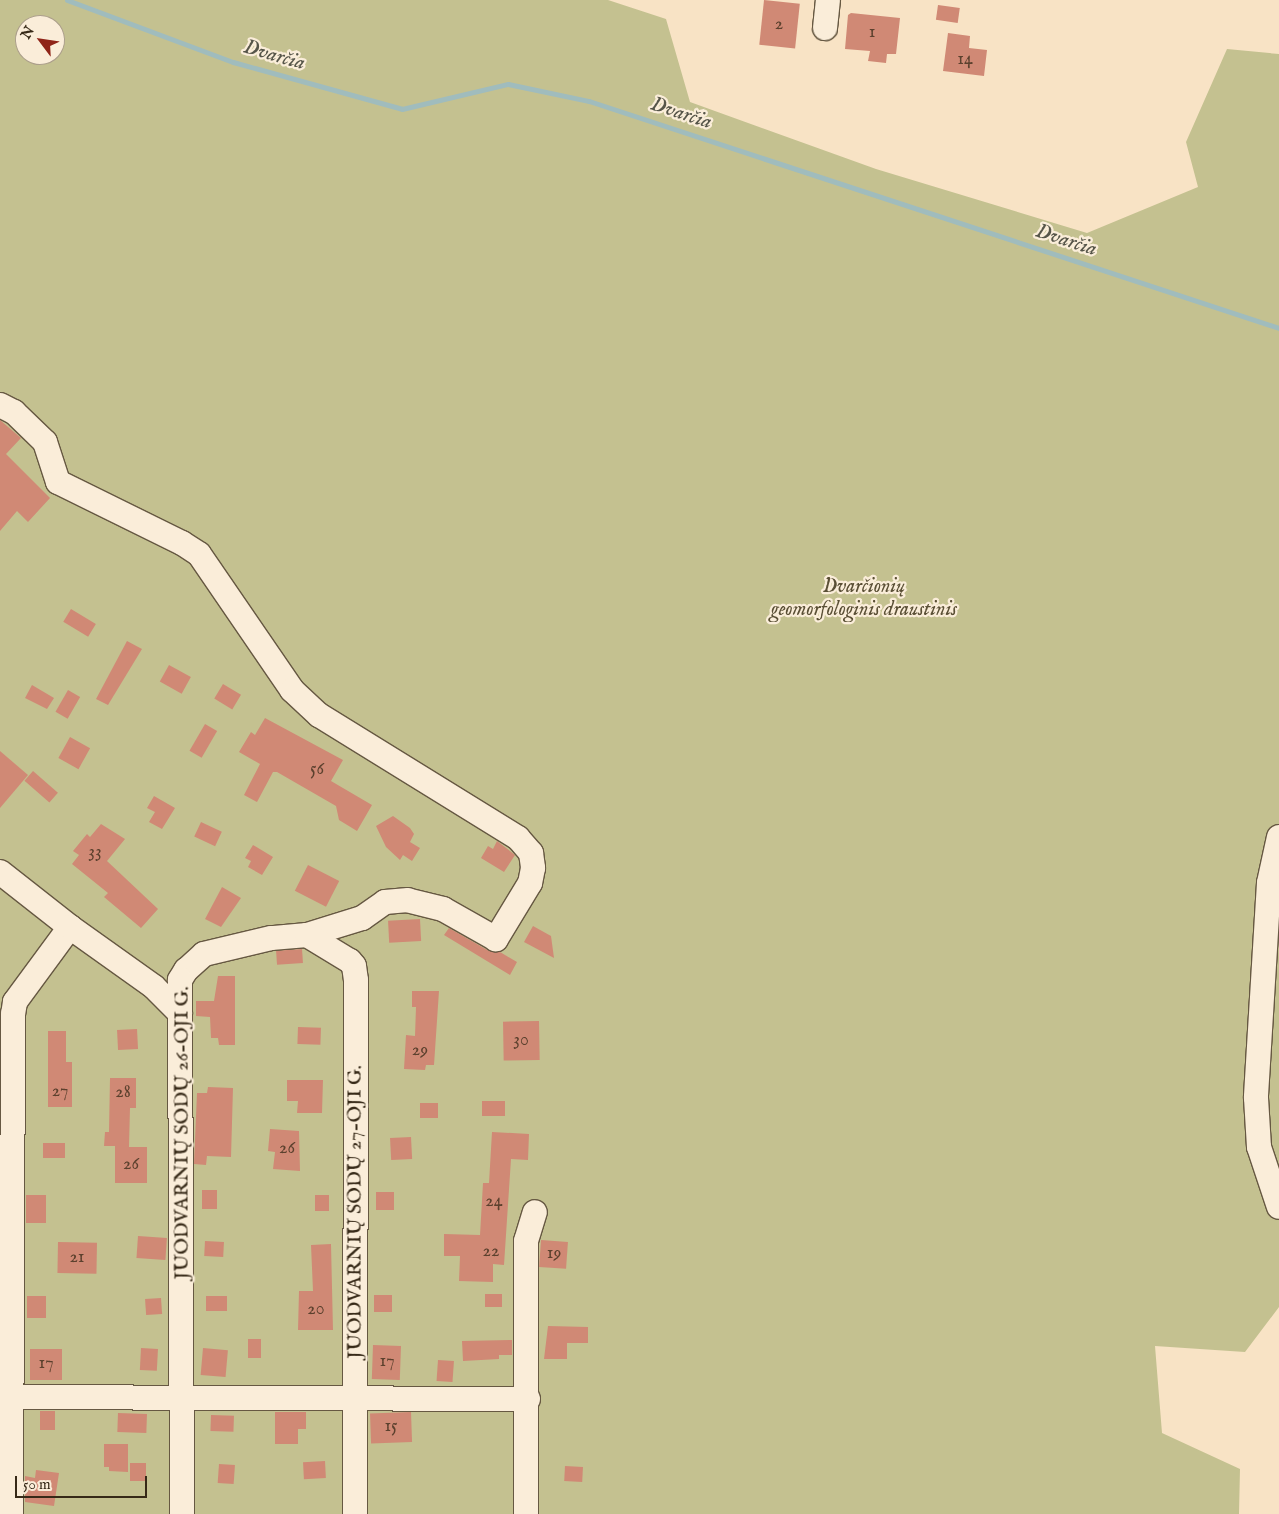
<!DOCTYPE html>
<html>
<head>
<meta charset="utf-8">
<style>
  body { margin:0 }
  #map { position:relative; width:1279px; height:1514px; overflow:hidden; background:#f8e3c5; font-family:"IM FELL English",serif }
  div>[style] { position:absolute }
  .green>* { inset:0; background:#c4c190 }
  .stream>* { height:5px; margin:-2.5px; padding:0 2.5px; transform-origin:2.5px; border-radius:2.5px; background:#a0bcbd }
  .building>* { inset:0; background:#d08975; transform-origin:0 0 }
  .roads { filter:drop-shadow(1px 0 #665842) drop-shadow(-1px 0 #665842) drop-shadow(0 1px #665842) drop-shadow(0 -1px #665842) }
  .minor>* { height:24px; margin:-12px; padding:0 12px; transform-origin:12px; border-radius:12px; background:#faedd9 }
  span { translate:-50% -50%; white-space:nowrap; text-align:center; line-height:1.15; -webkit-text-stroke:4.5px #faedd9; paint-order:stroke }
  .number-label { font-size:18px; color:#5c412e }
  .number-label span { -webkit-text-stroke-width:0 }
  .park-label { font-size:20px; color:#5a4f35; font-style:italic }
  .street-label { font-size:20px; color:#362917 }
  .water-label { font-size:21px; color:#565549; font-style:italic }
  .north { position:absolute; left:15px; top:15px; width:50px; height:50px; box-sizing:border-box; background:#faedd9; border:1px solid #ac9f8b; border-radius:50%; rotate:301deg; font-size:14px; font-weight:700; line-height:20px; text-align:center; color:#362917 }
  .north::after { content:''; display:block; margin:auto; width:18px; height:22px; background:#8f2418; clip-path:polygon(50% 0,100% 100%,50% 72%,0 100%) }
  .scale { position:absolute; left:15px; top:1476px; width:132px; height:22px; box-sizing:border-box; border:2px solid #362917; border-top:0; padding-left:6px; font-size:15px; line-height:18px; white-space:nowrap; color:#362917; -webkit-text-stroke:4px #faedd9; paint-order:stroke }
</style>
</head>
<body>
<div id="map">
  <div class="green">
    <div style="clip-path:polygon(evenodd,0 0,608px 0,666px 19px,690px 102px,876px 169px,1087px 233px,1198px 187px,1186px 142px,1227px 49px,1279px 54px,1279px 1307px,1245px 1352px,1155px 1346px,1162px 1433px,1240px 1469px,1239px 1514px,0 1514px,0 0,25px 25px,55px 25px,55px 55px,25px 55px,25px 25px)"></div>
  </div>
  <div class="stream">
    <div style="left:67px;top:0;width:177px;rotate:20.5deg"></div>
    <div style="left:233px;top:62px;width:175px;rotate:15.5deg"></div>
    <div style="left:402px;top:109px;width:109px;rotate:-13.3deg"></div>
    <div style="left:508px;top:84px;width:83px;rotate:11.9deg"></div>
    <div style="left:589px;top:101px;width:726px;rotate:18.21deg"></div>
  </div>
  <div class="building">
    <div style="left:764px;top:0;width:36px;height:45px;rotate:6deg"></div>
    <div style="left:938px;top:5px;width:22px;height:15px;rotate:8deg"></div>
    <div style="clip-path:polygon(851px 13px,900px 18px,896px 54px,887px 54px,886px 63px,868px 61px,870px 51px,845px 49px,848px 15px)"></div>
    <div style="clip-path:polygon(948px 33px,970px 36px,969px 48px,987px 50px,984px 76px,943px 71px)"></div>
    <div style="clip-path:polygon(0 420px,21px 438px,6px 454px,50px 498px,28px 522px,17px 511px,0 531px)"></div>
    <div style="left:71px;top:609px;width:29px;height:15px;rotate:31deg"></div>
    <div style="clip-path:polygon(127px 641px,142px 649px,108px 705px,96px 699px)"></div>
    <div style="left:169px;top:665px;width:25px;height:19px;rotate:29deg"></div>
    <div style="left:223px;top:684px;width:21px;height:17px;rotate:31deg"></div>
    <div style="clip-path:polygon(32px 685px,54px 698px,47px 709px,25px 698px)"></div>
    <div style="left:68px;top:690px;width:14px;height:25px;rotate:30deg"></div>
    <div style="clip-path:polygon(265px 718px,343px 760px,331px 781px,372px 805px,357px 831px,339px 820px,336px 806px,277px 772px,273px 772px,257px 802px,244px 795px,260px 764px,239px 752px,251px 732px,255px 735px)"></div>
    <div style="left:205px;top:724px;width:14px;height:31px;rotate:30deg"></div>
    <div style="left:70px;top:737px;width:23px;height:24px;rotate:29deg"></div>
    <div style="clip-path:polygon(0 751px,28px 775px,0 808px)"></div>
    <div style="left:33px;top:771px;width:33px;height:13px;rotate:41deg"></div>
    <div style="clip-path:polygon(154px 796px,175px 808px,162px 829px,149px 822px,155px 812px,147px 808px)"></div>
    <div style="clip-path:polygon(393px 816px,410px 828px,414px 834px,410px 842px,420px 848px,412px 861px,403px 855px,400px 860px,386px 847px,376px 826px)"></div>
    <div style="left:201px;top:822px;width:23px;height:16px;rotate:25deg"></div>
    <div style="clip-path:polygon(101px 824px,125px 839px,107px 861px,158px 909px,141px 928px,104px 897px,108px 893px,72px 864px,79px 855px,73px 851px,87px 834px,90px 837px)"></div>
    <div style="clip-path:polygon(497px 841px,515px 855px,504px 872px,481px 858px,488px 846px,493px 849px)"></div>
    <div style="clip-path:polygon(253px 845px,273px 857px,262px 875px,248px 867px,251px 861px,245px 858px)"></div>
    <div style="left:308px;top:865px;width:35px;height:29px;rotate:27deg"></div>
    <div style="clip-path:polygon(222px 887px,241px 898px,221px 927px,205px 919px)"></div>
    <div style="left:420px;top:919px;width:22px;height:32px;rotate:87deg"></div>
    <div style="clip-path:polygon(533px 926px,551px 936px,554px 958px,524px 942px)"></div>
    <div style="clip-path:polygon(449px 928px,489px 951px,500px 952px,517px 962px,510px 975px,444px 935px)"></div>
    <div style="left:302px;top:949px;width:14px;height:26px;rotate:86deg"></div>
    <div style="clip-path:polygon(218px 976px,235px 976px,235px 1045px,219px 1045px,218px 1038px,211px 1038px,210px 1017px,196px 1016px,196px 1001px,214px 1001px)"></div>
    <div style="clip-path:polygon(412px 991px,439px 991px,434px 1065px,426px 1065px,425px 1070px,404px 1069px,406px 1035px,415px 1036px,416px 1007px,412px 1007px)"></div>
    <div style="left:539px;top:1021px;width:39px;height:36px;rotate:89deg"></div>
    <div style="left:298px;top:1027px;width:23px;height:17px;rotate:2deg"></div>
    <div style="left:137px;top:1029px;width:20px;height:20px;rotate:87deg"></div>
    <div style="clip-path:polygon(48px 1031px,66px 1031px,66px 1062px,72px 1062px,72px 1107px,48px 1107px)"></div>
    <div style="clip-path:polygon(110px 1078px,136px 1078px,136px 1108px,130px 1108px,129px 1147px,147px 1147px,147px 1183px,115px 1183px,115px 1146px,104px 1146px,105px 1132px,109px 1132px)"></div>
    <div style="clip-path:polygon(287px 1080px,323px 1080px,322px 1113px,297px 1113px,298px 1101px,287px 1101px)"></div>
    <div style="clip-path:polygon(208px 1087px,233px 1088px,231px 1157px,207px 1156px,206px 1165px,194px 1164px,197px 1093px,207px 1093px)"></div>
    <div style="left:482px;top:1101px;width:23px;height:15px"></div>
    <div style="left:420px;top:1103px;width:18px;height:15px"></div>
    <div style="clip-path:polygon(270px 1129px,299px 1131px,300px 1171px,273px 1169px,275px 1152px,268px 1151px)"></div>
    <div style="clip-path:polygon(492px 1132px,529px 1134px,528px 1160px,511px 1159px,504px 1265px,493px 1264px,493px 1282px,459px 1281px,460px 1256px,444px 1256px,444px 1234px,480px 1235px,483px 1183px,489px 1183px)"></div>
    <div style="left:411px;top:1137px;width:22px;height:21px;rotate:87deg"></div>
    <div style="left:43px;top:1143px;width:22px;height:15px"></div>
    <div style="left:202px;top:1190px;width:15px;height:19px"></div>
    <div style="left:376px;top:1192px;width:18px;height:18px"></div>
    <div style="left:26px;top:1195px;width:20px;height:28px"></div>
    <div style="left:315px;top:1195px;width:14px;height:16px"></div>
    <div style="left:138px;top:1236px;width:29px;height:22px;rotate:4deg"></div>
    <div style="left:541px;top:1240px;width:27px;height:27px;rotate:4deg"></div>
    <div style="left:205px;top:1241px;width:19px;height:15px;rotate:3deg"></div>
    <div style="left:58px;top:1242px;width:39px;height:31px;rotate:1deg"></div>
    <div style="clip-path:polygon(331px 1244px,333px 1330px,298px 1330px,299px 1291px,313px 1291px,311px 1245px)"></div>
    <div style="left:485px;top:1294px;width:17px;height:13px"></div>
    <div style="left:374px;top:1295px;width:18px;height:17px"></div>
    <div style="left:27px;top:1296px;width:19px;height:22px"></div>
    <div style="left:206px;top:1296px;width:21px;height:15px"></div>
    <div style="left:161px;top:1298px;width:16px;height:16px;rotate:86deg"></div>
    <div style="clip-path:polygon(548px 1326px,588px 1327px,588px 1343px,567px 1343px,567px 1359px,544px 1359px)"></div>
    <div style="left:248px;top:1339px;width:13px;height:19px"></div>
    <div style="clip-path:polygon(512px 1340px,512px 1355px,499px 1355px,499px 1359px,463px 1361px,462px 1341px)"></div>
    <div style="left:373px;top:1345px;width:28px;height:34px;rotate:2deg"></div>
    <div style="left:141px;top:1348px;width:17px;height:22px;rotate:3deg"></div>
    <div style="left:203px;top:1348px;width:25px;height:27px;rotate:5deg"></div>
    <div style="left:30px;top:1349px;width:32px;height:31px"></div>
    <div style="left:438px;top:1360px;width:16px;height:21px;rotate:4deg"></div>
    <div style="left:40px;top:1411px;width:15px;height:19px"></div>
    <div style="clip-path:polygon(275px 1412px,306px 1412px,306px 1429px,298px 1429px,298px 1444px,275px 1444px)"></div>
    <div style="left:411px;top:1412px;width:30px;height:41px;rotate:88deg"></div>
    <div style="left:118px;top:1413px;width:29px;height:19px;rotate:2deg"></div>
    <div style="left:211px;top:1415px;width:23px;height:16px;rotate:2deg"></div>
    <div style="clip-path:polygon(104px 1444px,128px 1444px,128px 1472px,109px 1471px,109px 1467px,104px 1467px)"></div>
    <div style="left:325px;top:1461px;width:17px;height:22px;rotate:87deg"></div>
    <div style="left:130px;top:1463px;width:16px;height:18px"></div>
    <div style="left:219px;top:1464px;width:16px;height:19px;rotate:4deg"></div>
    <div style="left:565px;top:1466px;width:18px;height:15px;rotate:3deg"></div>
    <div style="clip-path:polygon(36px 1470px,59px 1473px,54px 1506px,25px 1502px,25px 1476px,35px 1478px)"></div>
  </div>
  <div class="roads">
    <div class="minor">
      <div style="left:825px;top:28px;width:28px;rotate:-84deg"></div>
      <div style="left:0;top:405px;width:16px;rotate:27deg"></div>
      <div style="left:14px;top:412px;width:43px;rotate:44.1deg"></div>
      <div style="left:45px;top:442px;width:42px;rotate:72deg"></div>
      <div style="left:58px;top:482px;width:138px;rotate:26.2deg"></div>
      <div style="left:182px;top:543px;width:20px;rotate:33deg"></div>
      <div style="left:199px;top:554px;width:165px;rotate:55.6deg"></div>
      <div style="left:292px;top:690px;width:37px;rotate:43deg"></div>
      <div style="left:319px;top:715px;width:234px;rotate:31.7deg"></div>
      <div style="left:518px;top:838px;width:20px;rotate:49deg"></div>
      <div style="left:531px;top:853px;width:15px;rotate:82deg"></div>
      <div style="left:533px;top:868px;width:15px;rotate:101deg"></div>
      <div style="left:530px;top:883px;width:66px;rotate:121.3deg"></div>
      <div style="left:496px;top:939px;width:61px;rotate:-150.5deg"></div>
      <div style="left:443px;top:909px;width:36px;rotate:-166deg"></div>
      <div style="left:408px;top:900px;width:23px;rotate:175deg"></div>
      <div style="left:385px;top:902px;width:28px;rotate:145deg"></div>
      <div style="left:362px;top:918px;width:58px;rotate:162.8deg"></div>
      <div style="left:307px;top:935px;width:36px;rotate:175deg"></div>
      <div style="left:271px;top:938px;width:69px;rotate:166.6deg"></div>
      <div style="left:204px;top:954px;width:24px;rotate:138deg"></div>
      <div style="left:186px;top:970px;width:12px;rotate:121deg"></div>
      <div style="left:180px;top:980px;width:534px;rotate:89.79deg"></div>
      <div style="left:1279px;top:837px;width:47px;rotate:102.3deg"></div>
      <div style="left:1269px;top:883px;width:215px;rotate:93.5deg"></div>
      <div style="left:1256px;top:1098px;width:49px;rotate:86.5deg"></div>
      <div style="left:1259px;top:1147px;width:63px;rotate:71.6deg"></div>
      <div style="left:0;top:872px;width:89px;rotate:38.2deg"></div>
      <div style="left:70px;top:927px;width:93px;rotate:126.3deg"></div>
      <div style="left:15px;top:1002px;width:12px;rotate:99deg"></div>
      <div style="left:13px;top:1014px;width:500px;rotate:90.23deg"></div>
      <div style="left:70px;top:927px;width:103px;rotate:35.5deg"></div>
      <div style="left:154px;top:987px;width:37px;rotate:45deg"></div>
      <div style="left:307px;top:935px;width:50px;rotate:31.2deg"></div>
      <div style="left:350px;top:961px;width:6px;rotate:51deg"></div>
      <div style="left:354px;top:966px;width:14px;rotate:82deg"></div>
      <div style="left:356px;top:980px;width:534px;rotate:90.11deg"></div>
      <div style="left:0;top:1397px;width:528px;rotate:0.22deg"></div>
      <div style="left:526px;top:1514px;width:273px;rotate:-90deg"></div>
      <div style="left:526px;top:1241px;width:30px;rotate:-73deg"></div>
    </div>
  </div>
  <div class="number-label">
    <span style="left:779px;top:25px">2</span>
    <span style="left:872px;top:33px">1</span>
    <span style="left:965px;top:60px">14</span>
    <span style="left:317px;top:770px">56</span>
    <span style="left:95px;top:853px">33</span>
    <span style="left:521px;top:1041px">30</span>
    <span style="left:420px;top:1051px">29</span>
    <span style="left:60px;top:1092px">27</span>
    <span style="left:123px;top:1093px">28</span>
    <span style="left:287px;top:1149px">26</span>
    <span style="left:131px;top:1165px">26</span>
    <span style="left:494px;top:1202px">24</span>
    <span style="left:491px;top:1252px">22</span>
    <span style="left:554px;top:1254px">19</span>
    <span style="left:77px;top:1258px">21</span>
    <span style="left:316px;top:1310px">20</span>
    <span style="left:387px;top:1362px">17</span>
    <span style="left:46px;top:1364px">17</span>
    <span style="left:391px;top:1427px">15</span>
  </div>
  <div class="park-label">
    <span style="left:864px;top:598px">Dvarčionių<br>geomorfologinis draustinis</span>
  </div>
  <div class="street-label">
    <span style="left:182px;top:1133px;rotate:-90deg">JUODVARNIŲ SODŲ 26-OJI G.</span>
    <span style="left:355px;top:1212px;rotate:-90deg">JUODVARNIŲ SODŲ 27-OJI G.</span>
  </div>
  <div class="water-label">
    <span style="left:274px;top:56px;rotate:16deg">Dvarčia</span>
    <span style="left:681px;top:114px;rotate:18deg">Dvarčia</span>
    <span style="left:1066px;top:241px;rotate:18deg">Dvarčia</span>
  </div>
  <div class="north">N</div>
  <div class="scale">50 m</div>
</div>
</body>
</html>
